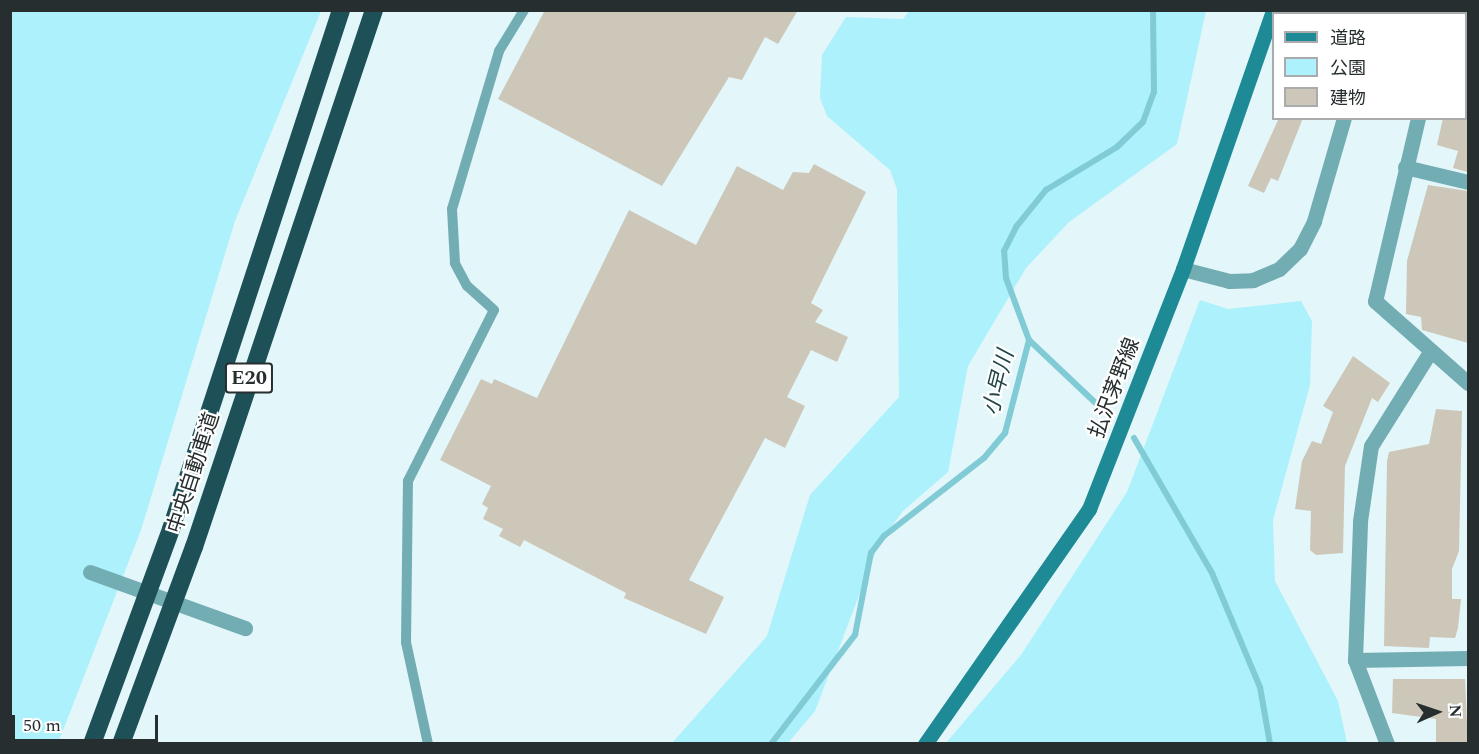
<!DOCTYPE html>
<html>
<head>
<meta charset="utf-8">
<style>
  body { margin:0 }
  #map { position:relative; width:1479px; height:754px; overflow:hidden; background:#e3f6f9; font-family:Spectral,"Noto Sans JP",serif }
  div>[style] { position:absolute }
  .green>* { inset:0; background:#acf1fb }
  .stream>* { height:6px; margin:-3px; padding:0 3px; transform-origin:3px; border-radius:3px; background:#80cbd5 }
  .building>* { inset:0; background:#cdc7ba }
  .lane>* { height:10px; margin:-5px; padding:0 5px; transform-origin:5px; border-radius:5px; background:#73adb4 }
  .street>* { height:15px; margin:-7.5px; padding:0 7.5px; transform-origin:7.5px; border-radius:7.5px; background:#73adb4 }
  .secondary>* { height:15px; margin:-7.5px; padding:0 7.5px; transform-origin:7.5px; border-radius:7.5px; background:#1e8a96 }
  .highway>* { height:18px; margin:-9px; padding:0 9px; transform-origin:9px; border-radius:9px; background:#1e5157 }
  span { translate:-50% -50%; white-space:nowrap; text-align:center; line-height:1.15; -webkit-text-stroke:4.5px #fff; paint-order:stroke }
  .shield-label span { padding:2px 4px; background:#fff; border:2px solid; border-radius:4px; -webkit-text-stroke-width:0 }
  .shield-label { font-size:20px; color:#272e2f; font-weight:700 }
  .street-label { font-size:21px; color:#272e2f }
  .water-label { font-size:22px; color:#204449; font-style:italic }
  .frame { position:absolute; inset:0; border:12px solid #272e2f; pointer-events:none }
  .legend { position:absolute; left:1272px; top:12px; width:195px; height:108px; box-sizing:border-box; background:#fff; border:2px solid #a9abac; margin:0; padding:8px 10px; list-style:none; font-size:18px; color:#272e2f }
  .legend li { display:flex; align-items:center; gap:12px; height:30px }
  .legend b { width:30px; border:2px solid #a9abac }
  .north { position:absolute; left:1407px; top:682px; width:60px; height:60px; -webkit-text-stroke:4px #fff; paint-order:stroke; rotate:87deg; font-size:16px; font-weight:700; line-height:24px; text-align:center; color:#272e2f }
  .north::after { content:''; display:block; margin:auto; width:21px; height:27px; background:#272e2f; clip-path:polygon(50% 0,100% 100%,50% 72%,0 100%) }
  .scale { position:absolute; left:12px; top:715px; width:146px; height:27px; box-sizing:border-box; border:3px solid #272e2f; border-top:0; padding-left:8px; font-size:18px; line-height:21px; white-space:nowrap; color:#272e2f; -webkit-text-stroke:4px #fff; paint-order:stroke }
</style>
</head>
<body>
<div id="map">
  <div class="green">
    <div style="clip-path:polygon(910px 10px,1206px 11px,1177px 144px,1069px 222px,1026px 268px,968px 366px,948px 472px,903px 511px,879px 543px,815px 711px,788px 743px,672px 743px,767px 636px,810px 495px,899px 397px,897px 189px,890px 170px,827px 116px,820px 98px,822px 55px,846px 17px,903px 19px)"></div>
    <div style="clip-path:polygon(10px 11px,321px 11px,235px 221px,141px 530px,58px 743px,11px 743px)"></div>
    <div style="clip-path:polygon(1200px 300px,1228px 309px,1301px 301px,1312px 321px,1310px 385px,1273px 520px,1275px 581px,1338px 701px,1347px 743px,946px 743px,1021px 655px,1127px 492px)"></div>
  </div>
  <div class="stream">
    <div style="left:1029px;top:340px;width:100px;rotate:43.4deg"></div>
    <div style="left:1134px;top:438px;width:156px;rotate:60deg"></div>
    <div style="left:1212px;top:573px;width:124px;rotate:67.2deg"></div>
    <div style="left:1260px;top:687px;width:58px;rotate:80deg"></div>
    <div style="left:771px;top:744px;width:138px;rotate:-52.4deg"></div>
    <div style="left:855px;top:635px;width:84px;rotate:-79deg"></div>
    <div style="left:871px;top:553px;width:21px;rotate:-53deg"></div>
    <div style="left:884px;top:536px;width:127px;rotate:-38deg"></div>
    <div style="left:984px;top:458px;width:33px;rotate:-50deg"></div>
    <div style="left:1005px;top:433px;width:96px;rotate:-75.5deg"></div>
    <div style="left:1029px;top:340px;width:66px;rotate:-110.4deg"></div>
    <div style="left:1006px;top:278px;width:27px;rotate:-94deg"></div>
    <div style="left:1004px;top:251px;width:27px;rotate:-63deg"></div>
    <div style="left:1016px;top:227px;width:48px;rotate:-51deg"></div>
    <div style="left:1046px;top:190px;width:83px;rotate:-31.2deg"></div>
    <div style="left:1117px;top:147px;width:36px;rotate:-44deg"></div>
    <div style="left:1143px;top:122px;width:32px;rotate:-70deg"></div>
    <div style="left:1154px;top:92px;width:82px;rotate:-90.7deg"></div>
  </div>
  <div class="building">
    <div style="clip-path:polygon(545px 10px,798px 10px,778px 44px,765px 37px,742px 80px,729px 77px,662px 186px,498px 99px)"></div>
    <div style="clip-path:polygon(1279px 118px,1303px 118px,1278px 181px,1271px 178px,1264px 193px,1248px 186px)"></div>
    <div style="clip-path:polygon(1443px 118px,1468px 118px,1468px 172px,1453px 168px,1458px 151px,1437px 145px)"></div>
    <div style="clip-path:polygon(814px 164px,866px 192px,811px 303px,823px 310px,815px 322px,848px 337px,837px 362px,811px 350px,787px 397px,805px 406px,785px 448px,765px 438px,689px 580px,724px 597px,706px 634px,624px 598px,626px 593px,524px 540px,520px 547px,499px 536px,503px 529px,483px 519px,488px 508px,482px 504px,491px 486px,440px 460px,481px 379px,492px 384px,494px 379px,537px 398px,629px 210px,696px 245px,737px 166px,783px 190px,793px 172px,809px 173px)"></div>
    <div style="clip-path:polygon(1428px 185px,1468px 191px,1468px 343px,1422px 330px,1421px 317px,1406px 314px,1407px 261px)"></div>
    <div style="clip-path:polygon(1353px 356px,1390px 383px,1378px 402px,1372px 398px,1345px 466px,1343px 553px,1316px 555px,1310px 550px,1311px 511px,1295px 509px,1302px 461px,1312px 441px,1321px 444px,1333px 412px,1323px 406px)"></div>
    <div style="clip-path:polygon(1436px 409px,1462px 411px,1459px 551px,1452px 569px,1452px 599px,1461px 599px,1458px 628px,1455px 638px,1430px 637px,1429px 648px,1384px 646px,1387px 461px,1389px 452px,1429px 444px)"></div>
    <div style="clip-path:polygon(1393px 679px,1465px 679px,1468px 744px,1436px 744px,1436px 719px,1392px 713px)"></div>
  </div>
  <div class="lane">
    <div style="left:428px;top:744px;width:104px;rotate:-102.2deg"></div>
    <div style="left:406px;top:642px;width:161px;rotate:-89.3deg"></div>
    <div style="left:408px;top:481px;width:191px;rotate:-63.3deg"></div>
    <div style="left:494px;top:310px;width:36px;rotate:-138deg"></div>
    <div style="left:467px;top:286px;width:26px;rotate:-118deg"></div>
    <div style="left:455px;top:263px;width:54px;rotate:-93.2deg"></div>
    <div style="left:452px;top:209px;width:165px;rotate:-73.4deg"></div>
    <div style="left:499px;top:51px;width:48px;rotate:-58.6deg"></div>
  </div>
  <div class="street">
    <div style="left:1374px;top:14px;width:4px;rotate:-76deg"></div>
    <div style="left:1447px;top:14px;width:4px;rotate:-76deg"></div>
    <div style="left:1418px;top:118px;width:188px;rotate:103.2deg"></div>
    <div style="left:1375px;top:301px;width:124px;rotate:41.4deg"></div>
    <div style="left:1405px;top:167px;width:65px;rotate:13.4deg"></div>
    <div style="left:1183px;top:269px;width:48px;rotate:14.6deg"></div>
    <div style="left:1229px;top:281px;width:24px;rotate:-2deg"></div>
    <div style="left:1253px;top:280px;width:28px;rotate:-23deg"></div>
    <div style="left:1279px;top:269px;width:29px;rotate:-44deg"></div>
    <div style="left:1300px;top:249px;width:31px;rotate:-63deg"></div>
    <div style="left:1314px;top:221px;width:107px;rotate:-73.8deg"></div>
    <div style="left:90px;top:572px;width:165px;rotate:19.9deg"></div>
    <div style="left:1355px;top:660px;width:113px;rotate:-1deg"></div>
    <div style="left:1387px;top:744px;width:90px;rotate:-110.9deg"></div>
    <div style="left:1355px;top:660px;width:139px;rotate:-87.9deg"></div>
    <div style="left:1360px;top:521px;width:76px;rotate:-81.7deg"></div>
    <div style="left:1371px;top:446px;width:111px;rotate:-57.9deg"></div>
  </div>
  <div class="secondary">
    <div style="left:925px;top:744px;width:287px;rotate:-55.1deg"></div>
    <div style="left:1089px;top:509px;width:258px;rotate:-68.6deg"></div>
    <div style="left:1183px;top:269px;width:274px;rotate:-70.8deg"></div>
  </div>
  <div class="highway">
    <div style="left:92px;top:744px;width:229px;rotate:-69.8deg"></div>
    <div style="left:171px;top:529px;width:546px;rotate:-71.86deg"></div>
    <div style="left:121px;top:744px;width:210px;rotate:-69.7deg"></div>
    <div style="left:194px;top:547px;width:566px;rotate:-71.47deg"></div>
  </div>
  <div class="shield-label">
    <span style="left:249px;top:378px">E20</span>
  </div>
  <div class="street-label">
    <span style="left:1115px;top:388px;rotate:-69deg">払沢茅野線</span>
    <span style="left:194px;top:473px;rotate:-72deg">中央自動車道</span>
  </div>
  <div class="water-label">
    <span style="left:999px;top:383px;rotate:-76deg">小早川</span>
  </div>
  <div class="frame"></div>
  <ul class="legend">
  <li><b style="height:8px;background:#1e8a96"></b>道路</li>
  <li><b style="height:16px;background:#acf1fb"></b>公園</li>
  <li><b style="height:16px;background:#cdc7ba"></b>建物</li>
  </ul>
  <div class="north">N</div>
  <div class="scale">50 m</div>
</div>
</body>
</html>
